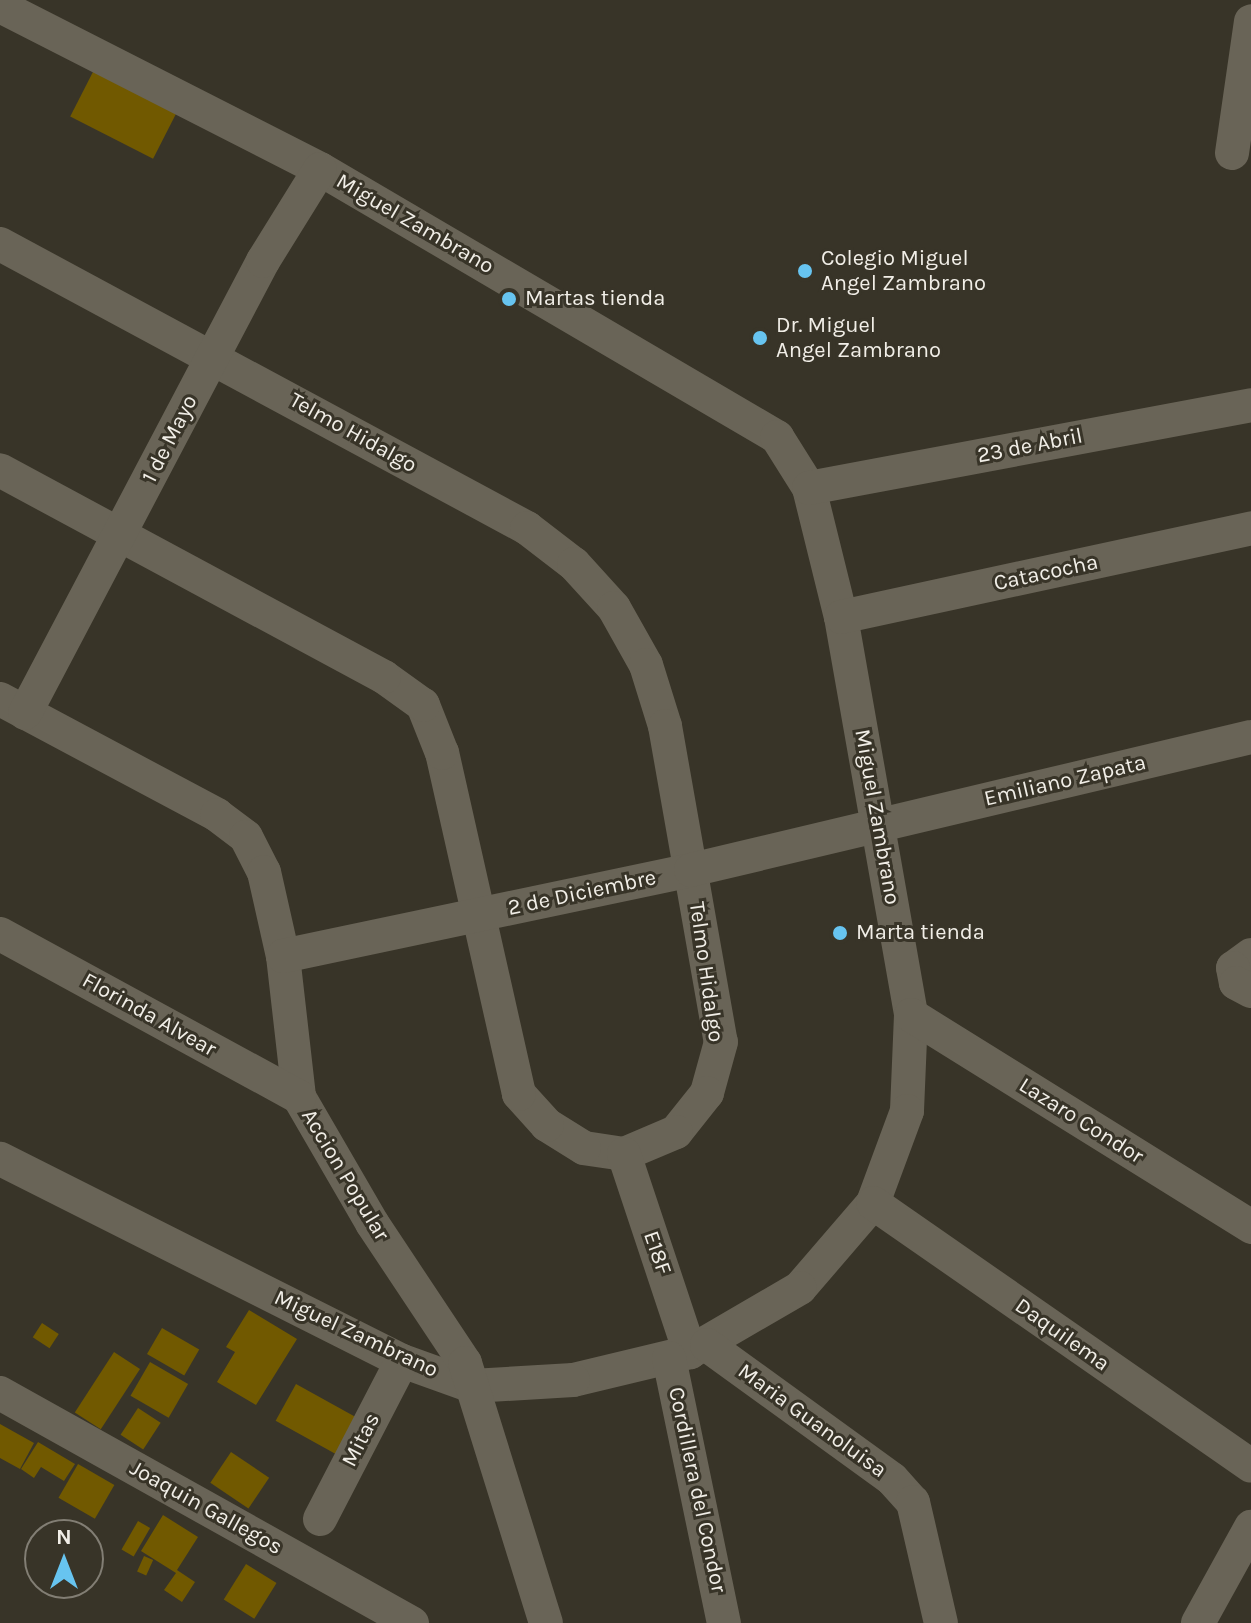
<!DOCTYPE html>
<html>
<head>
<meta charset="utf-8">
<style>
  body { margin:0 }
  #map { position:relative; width:1251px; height:1623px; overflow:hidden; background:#383428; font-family:Karla,sans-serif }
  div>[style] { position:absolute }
  .building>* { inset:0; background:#715900; transform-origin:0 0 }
  .minor>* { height:34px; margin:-17px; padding:0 17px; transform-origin:17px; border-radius:17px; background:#696457 }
  .dots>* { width:22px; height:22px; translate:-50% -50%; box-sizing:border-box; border:4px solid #383428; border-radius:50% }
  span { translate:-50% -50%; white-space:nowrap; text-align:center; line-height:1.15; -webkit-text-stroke:6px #383428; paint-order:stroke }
  .street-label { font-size:22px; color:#f1eee7 }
  .poi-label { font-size:22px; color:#f1eee7 }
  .left { translate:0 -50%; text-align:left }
  .north { position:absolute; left:24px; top:1519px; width:80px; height:80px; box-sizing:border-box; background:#383428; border:2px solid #827e74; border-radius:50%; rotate:0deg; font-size:22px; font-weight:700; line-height:32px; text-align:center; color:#f1eee7 }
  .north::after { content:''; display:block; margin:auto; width:28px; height:36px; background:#67c4f0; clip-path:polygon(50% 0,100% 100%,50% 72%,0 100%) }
</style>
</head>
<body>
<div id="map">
  <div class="building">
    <div style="left:97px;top:64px;width:93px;height:59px;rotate:27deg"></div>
    <div style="clip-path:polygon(249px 1310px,297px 1339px,256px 1405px,217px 1382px,235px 1352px,226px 1347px)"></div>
    <div style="left:42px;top:1323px;width:20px;height:17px;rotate:33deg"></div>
    <div style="left:162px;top:1328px;width:43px;height:30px;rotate:30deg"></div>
    <div style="left:114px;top:1352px;width:31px;height:72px;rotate:33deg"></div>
    <div style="left:150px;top:1362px;width:44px;height:39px;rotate:30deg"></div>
    <div style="left:296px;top:1384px;width:79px;height:42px;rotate:29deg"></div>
    <div style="left:138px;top:1408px;width:27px;height:32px;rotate:33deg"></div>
    <div style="clip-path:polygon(0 1424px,34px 1443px,20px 1469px,0 1458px)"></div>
    <div style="clip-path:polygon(38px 1442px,75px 1464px,64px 1481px,41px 1467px,34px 1478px,21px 1469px)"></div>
    <div style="left:231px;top:1452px;width:46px;height:37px;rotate:34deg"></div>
    <div style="left:78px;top:1464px;width:42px;height:39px;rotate:30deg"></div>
    <div style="clip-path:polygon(163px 1515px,198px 1537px,177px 1570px,195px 1582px,182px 1602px,164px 1590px,176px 1573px,141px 1551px)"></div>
    <div style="left:138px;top:1521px;width:14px;height:33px;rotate:30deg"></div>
    <div style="left:144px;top:1556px;width:10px;height:17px;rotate:24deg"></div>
    <div style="left:246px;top:1564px;width:36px;height:42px;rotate:32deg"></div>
  </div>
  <div class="minor">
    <div style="left:0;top:6px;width:359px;rotate:27deg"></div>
    <div style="left:320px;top:169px;width:530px;rotate:30.39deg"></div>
    <div style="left:777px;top:437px;width:60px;rotate:57.9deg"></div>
    <div style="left:809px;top:488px;width:133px;rotate:76.1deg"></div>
    <div style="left:841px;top:617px;width:404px;rotate:80deg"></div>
    <div style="left:911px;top:1015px;width:96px;rotate:92.4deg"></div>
    <div style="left:907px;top:1111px;width:98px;rotate:110.3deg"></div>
    <div style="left:873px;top:1203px;width:112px;rotate:130.7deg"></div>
    <div style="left:800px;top:1288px;width:127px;rotate:149.8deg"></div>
    <div style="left:690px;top:1352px;width:120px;rotate:166.5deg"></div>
    <div style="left:573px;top:1380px;width:101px;rotate:176.6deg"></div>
    <div style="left:472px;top:1386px;width:74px;rotate:-160.3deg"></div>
    <div style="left:402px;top:1361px;width:450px;rotate:-153.3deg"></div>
    <div style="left:1232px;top:153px;width:133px;rotate:-81.8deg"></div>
    <div style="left:0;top:244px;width:599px;rotate:28.32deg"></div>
    <div style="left:527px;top:528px;width:59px;rotate:37.5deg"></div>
    <div style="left:574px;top:564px;width:59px;rotate:47.7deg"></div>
    <div style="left:614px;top:608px;width:65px;rotate:60.7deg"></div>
    <div style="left:646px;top:665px;width:64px;rotate:72.7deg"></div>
    <div style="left:665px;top:726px;width:321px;rotate:80deg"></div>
    <div style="left:721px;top:1042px;width:53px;rotate:105.4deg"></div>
    <div style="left:707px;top:1093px;width:50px;rotate:128.5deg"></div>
    <div style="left:676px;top:1132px;width:56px;rotate:157.1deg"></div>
    <div style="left:624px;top:1154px;width:40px;rotate:-171.5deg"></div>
    <div style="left:584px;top:1148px;width:44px;rotate:-148.1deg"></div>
    <div style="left:547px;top:1125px;width:42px;rotate:-132.1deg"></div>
    <div style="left:519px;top:1094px;width:350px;rotate:-102.7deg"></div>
    <div style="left:442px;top:753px;width:52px;rotate:-111.6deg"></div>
    <div style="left:423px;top:705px;width:48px;rotate:-144.3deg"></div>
    <div style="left:384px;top:677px;width:436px;rotate:-151.7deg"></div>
    <div style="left:809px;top:488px;width:450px;rotate:-10.6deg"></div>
    <div style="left:841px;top:617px;width:420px;rotate:-12.2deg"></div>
    <div style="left:0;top:699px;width:246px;rotate:28.1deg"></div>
    <div style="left:217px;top:815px;width:36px;rotate:37deg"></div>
    <div style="left:246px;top:837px;width:39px;rotate:63deg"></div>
    <div style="left:264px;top:872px;width:86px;rotate:77.3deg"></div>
    <div style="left:283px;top:956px;width:142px;rotate:83.5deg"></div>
    <div style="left:299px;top:1097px;width:146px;rotate:59.9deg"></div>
    <div style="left:372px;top:1223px;width:168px;rotate:56.4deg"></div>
    <div style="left:465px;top:1363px;width:272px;rotate:72.7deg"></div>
    <div style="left:25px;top:713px;width:511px;rotate:-62.23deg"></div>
    <div style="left:263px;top:261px;width:108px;rotate:-58.2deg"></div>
    <div style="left:0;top:934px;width:341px;rotate:28.6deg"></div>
    <div style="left:1251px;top:955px;width:22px;rotate:144deg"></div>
    <div style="left:1233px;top:968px;width:15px;rotate:79deg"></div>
    <div style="left:1236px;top:983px;width:17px;rotate:28deg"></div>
    <div style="left:283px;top:956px;width:417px;rotate:-11.9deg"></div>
    <div style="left:691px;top:870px;width:576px;rotate:-13.36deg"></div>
    <div style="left:911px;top:1015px;width:401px;rotate:31.9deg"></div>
    <div style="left:624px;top:1154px;width:209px;rotate:71.6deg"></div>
    <div style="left:873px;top:1203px;width:460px;rotate:34.8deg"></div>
    <div style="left:707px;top:1345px;width:228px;rotate:35.9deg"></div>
    <div style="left:892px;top:1479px;width:31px;rotate:48deg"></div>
    <div style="left:913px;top:1502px;width:124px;rotate:77deg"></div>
    <div style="left:669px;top:1358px;width:271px;rotate:78.3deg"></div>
    <div style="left:0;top:1393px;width:472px;rotate:29.2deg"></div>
    <div style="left:320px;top:1519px;width:178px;rotate:-62.6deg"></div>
    <div style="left:1198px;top:1623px;width:110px;rotate:-61.1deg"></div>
  </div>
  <div class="dots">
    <div style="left:805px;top:271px;background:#67c4f0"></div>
    <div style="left:509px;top:299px;background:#67c4f0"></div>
    <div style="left:760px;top:338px;background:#67c4f0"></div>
    <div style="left:840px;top:933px;background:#67c4f0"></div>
  </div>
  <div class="street-label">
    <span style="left:415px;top:224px;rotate:30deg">Miguel Zambrano</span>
    <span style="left:353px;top:433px;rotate:29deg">Telmo Hidalgo</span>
    <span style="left:170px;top:439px;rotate:-63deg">1 de Mayo</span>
    <span style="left:1030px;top:446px;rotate:-11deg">23 de Abril</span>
    <span style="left:1046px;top:573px;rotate:-12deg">Catacocha</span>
    <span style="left:1065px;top:781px;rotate:-13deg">Emiliano Zapata</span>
    <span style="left:877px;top:817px;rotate:80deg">Miguel Zambrano</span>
    <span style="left:582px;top:893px;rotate:-12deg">2 de Diciembre</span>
    <span style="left:706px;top:972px;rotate:82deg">Telmo Hidalgo</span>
    <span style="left:149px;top:1015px;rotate:29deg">Florinda Alvear</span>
    <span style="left:1081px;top:1121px;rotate:32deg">Lazaro Condor</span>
    <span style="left:345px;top:1175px;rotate:59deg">Accion Popular</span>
    <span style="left:657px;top:1253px;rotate:71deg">E18F</span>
    <span style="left:356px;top:1334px;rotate:25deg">Miguel Zambrano</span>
    <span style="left:1062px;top:1335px;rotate:35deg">Daquilema</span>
    <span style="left:812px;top:1421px;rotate:36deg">Maria Guanoluisa</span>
    <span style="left:361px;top:1440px;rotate:-63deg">Mitas</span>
    <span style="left:697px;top:1490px;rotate:78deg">Cordillera del Condor</span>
    <span style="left:206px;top:1508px;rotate:29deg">Joaquin Gallegos</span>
  </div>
  <div class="poi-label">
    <span class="left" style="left:821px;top:271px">Colegio Miguel<br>Angel Zambrano</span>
    <span class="left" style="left:525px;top:299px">Martas tienda</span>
    <span class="left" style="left:776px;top:338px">Dr. Miguel<br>Angel Zambrano</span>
    <span class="left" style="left:856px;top:933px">Marta tienda</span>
  </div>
  <div class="north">N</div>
</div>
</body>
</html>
